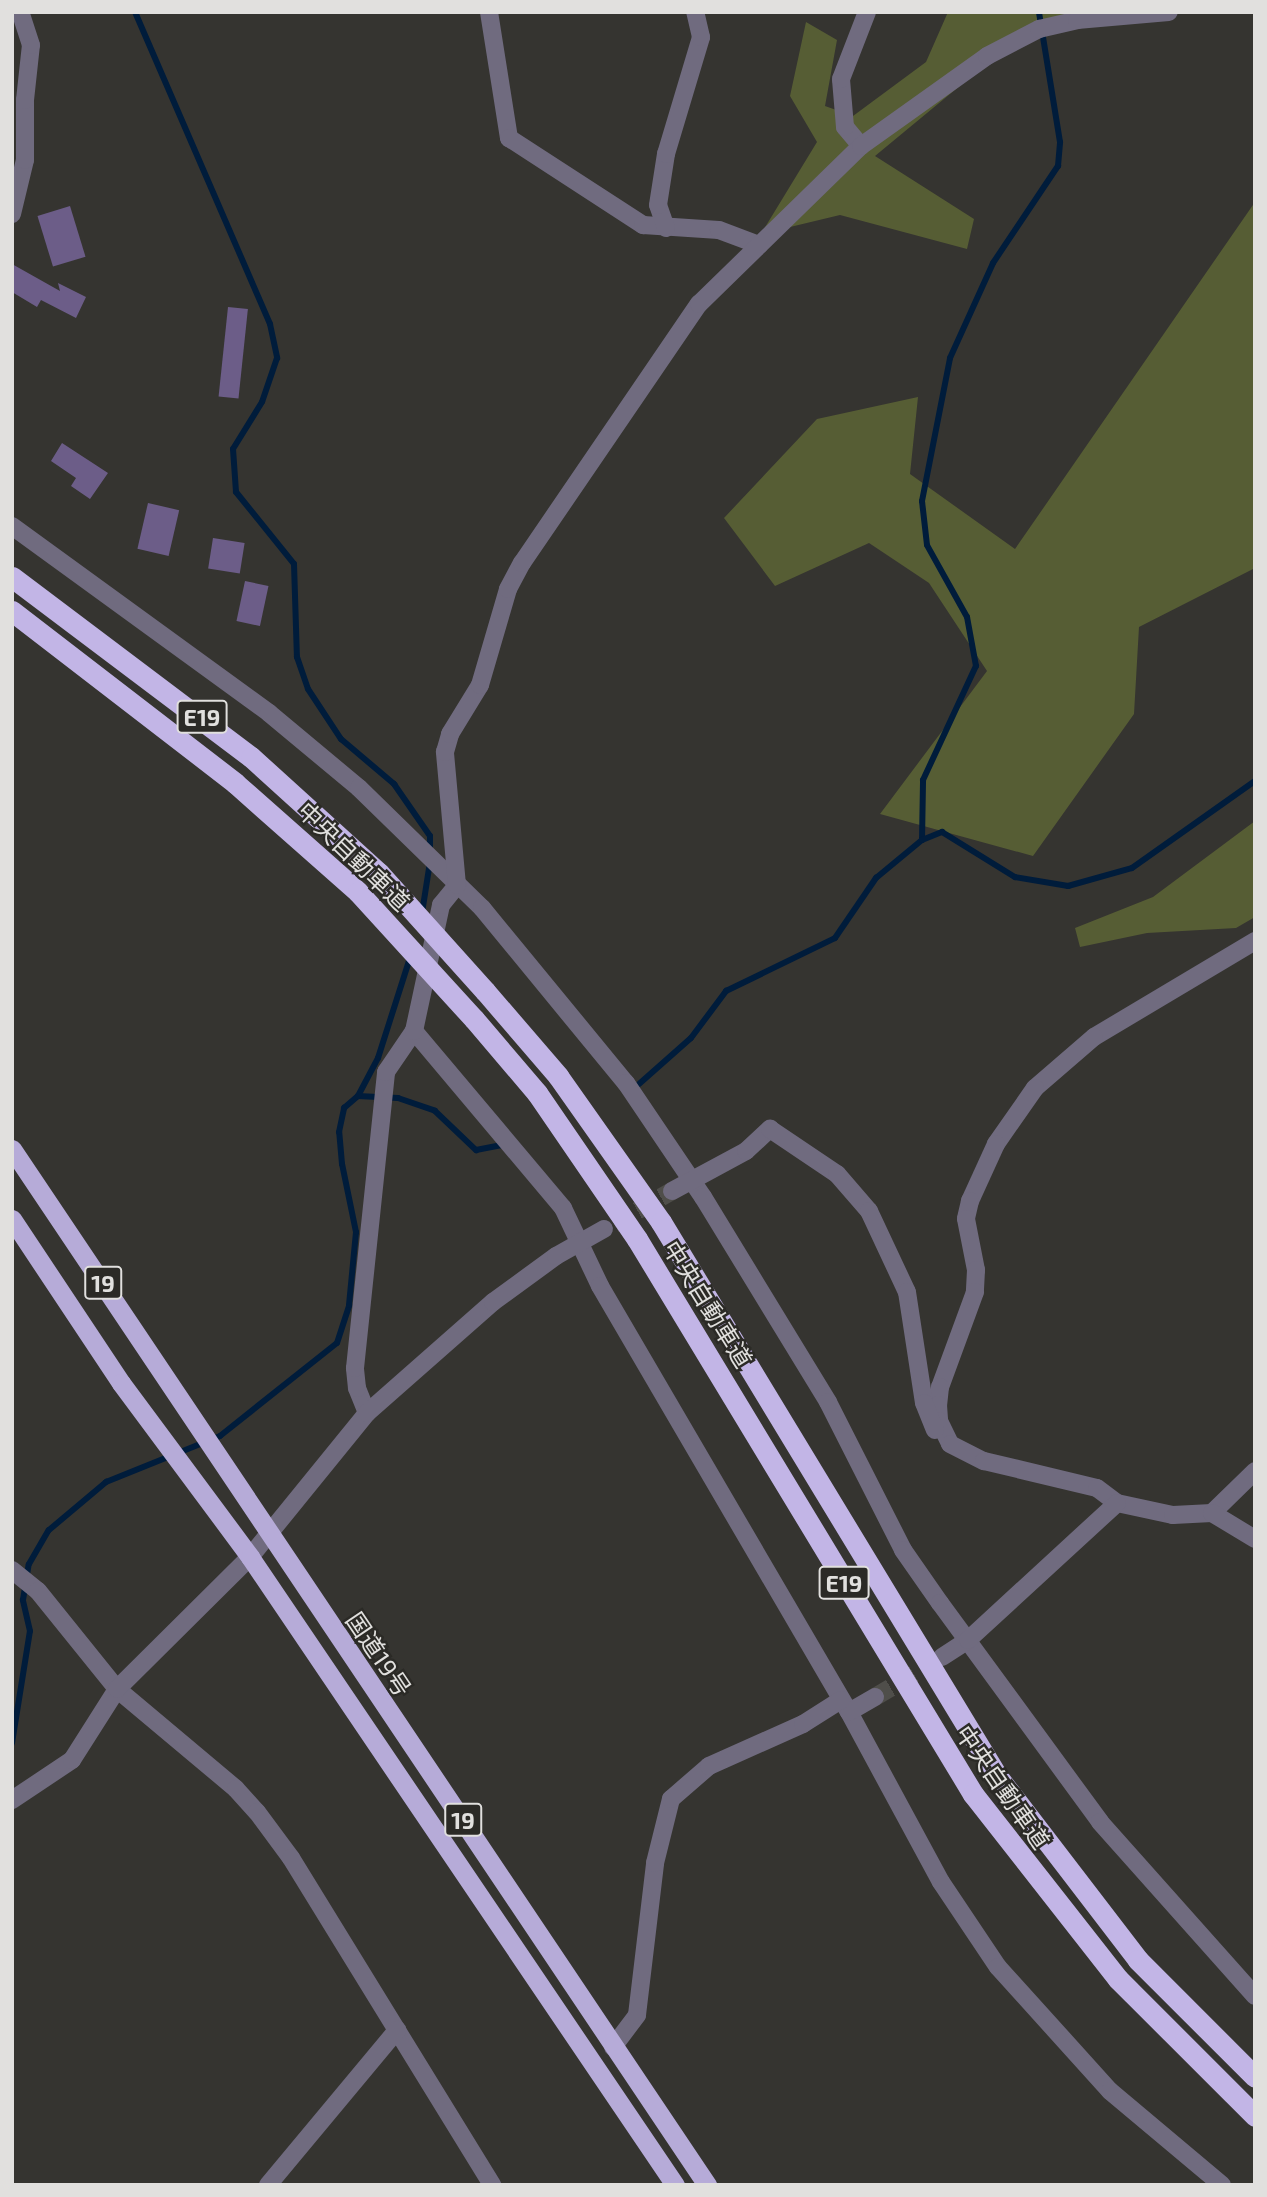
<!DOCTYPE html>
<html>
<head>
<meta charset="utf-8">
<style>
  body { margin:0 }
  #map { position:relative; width:1267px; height:2197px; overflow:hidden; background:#353430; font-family:"Exo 2","Noto Sans JP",sans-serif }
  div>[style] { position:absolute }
  .green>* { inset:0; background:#565d34 }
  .stream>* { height:6px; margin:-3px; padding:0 3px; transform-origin:3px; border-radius:3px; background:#001c3b }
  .building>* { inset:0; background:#6c5d88; transform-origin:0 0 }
  .minor-tunnel>* { height:18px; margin-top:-9px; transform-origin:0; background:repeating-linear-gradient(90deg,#4f4e4a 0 18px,transparent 0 27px) }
  .minor>* { height:18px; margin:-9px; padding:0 9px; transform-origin:9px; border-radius:9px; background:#706b7f }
  .trunk>* { height:19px; margin:-9.5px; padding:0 9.5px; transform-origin:9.5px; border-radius:9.5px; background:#b6abd8 }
  .motorway>* { height:21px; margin:-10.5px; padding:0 10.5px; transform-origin:10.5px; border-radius:10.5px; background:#c2b5e6 }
  .motorway-bridge>* { height:21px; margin:-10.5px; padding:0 10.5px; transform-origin:10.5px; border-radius:10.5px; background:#c2b5e6 }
  span { translate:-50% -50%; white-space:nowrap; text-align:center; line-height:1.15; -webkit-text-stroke:5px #2b2a26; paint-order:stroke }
  .shield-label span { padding:2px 5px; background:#2b2a26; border:2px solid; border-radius:5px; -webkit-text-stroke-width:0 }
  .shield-label { font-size:23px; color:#e1e0de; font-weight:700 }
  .street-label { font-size:24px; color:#e1e0de }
  .frame { position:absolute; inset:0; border:14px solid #e1e0de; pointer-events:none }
</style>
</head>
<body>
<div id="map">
  <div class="green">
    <div style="clip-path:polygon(948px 12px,1113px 12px,1031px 27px,875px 156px,974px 219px,967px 249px,840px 215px,761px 234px,817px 142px,790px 96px,806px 22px,837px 40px,825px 106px,853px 116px,926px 62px)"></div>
    <div style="clip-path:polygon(1255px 202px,1255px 568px,1139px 627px,1134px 714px,1033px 856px,880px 814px,987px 671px,929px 583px,869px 543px,775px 586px,724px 518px,817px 419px,918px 397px,910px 474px,1015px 549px)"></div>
    <div style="clip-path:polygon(1255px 821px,1255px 917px,1236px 928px,1147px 933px,1080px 947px,1075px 928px,1153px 897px)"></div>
  </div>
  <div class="stream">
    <div style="left:135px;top:12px;width:340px;rotate:66.6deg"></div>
    <div style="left:270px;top:324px;width:35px;rotate:78deg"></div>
    <div style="left:277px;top:358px;width:46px;rotate:108.8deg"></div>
    <div style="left:262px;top:402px;width:55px;rotate:121.7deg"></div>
    <div style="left:233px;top:449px;width:43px;rotate:86deg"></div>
    <div style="left:236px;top:492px;width:92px;rotate:51.1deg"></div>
    <div style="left:294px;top:564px;width:93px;rotate:88.2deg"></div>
    <div style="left:297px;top:657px;width:34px;rotate:71deg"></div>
    <div style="left:308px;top:689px;width:60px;rotate:56.6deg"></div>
    <div style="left:341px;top:739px;width:70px;rotate:40.3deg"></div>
    <div style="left:394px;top:784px;width:63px;rotate:55.3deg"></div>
    <div style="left:430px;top:836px;width:16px;rotate:90deg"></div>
    <div style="left:922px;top:840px;width:60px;rotate:-89deg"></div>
    <div style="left:923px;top:780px;width:126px;rotate:-65.1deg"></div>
    <div style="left:976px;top:666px;width:50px;rotate:-100.4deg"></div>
    <div style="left:967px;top:617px;width:82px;rotate:-119.1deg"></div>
    <div style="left:927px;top:545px;width:44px;rotate:-96.5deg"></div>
    <div style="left:922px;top:501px;width:146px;rotate:-78.9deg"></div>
    <div style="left:950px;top:358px;width:104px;rotate:-65.6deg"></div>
    <div style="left:993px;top:263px;width:117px;rotate:-56.2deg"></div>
    <div style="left:1058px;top:166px;width:24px;rotate:-85deg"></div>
    <div style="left:1060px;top:142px;width:132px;rotate:-99.2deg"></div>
    <div style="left:422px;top:913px;width:52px;rotate:-81.1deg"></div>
    <div style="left:639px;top:1084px;width:69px;rotate:-41.5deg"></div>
    <div style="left:691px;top:1038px;width:59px;rotate:-53.3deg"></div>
    <div style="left:726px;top:991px;width:121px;rotate:-25.9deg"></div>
    <div style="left:835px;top:938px;width:73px;rotate:-55.7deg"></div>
    <div style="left:876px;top:878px;width:60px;rotate:-39.6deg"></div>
    <div style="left:922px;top:840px;width:22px;rotate:-22deg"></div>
    <div style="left:942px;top:832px;width:86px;rotate:31.7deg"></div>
    <div style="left:1015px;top:877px;width:54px;rotate:9.6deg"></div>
    <div style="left:1068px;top:886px;width:66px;rotate:-15.7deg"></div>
    <div style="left:1132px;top:868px;width:151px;rotate:-35.3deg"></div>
    <div style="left:358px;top:1096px;width:40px;rotate:2.9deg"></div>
    <div style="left:398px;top:1098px;width:39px;rotate:19deg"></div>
    <div style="left:435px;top:1111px;width:57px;rotate:43.6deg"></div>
    <div style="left:476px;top:1150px;width:25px;rotate:-11deg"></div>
    <div style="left:12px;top:1743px;width:113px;rotate:-80.9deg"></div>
    <div style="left:30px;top:1631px;width:32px;rotate:-103deg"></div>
    <div style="left:23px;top:1600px;width:36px;rotate:-81deg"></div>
    <div style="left:29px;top:1564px;width:39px;rotate:-60deg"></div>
    <div style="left:49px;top:1530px;width:75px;rotate:-40.1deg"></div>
    <div style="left:106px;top:1482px;width:123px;rotate:-22deg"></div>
    <div style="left:220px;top:1436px;width:149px;rotate:-38.5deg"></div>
    <div style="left:337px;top:1343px;width:40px;rotate:-72deg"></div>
    <div style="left:349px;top:1305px;width:73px;rotate:-84.5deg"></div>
    <div style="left:356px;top:1232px;width:69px;rotate:-101.6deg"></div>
    <div style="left:342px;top:1164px;width:32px;rotate:-95deg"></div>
    <div style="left:339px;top:1132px;width:25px;rotate:-78deg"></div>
    <div style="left:344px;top:1108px;width:18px;rotate:-41deg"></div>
    <div style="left:358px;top:1096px;width:43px;rotate:-62.2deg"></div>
    <div style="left:378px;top:1058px;width:105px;rotate:-72.3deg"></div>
  </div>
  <div class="building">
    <div style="left:70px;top:206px;width:53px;height:34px;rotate:73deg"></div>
    <div style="clip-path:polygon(12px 264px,60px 291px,58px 283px,86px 297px,76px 318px,41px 300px,37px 307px,12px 292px)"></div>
    <div style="left:228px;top:307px;width:20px;height:90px;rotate:6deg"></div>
    <div style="clip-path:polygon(62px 443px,108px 473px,90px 499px,71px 486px,76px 478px,51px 461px)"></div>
    <div style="left:148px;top:503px;width:32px;height:47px;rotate:13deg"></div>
    <div style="left:213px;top:538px;width:32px;height:31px;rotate:9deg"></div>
    <div style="left:245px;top:581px;width:24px;height:41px;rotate:12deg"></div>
  </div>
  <div class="minor-tunnel">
    <div style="left:614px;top:1224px;width:67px;rotate:-29.6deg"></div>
    <div style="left:875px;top:1697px;width:74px;rotate:-30.7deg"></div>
  </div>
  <div class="minor">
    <div style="left:489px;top:12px;width:128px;rotate:81deg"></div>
    <div style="left:509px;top:138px;width:160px;rotate:33deg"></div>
    <div style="left:643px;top:225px;width:76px;rotate:3.8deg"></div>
    <div style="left:719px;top:230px;width:43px;rotate:20.6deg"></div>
    <div style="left:861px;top:146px;width:25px;rotate:-130deg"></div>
    <div style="left:845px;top:127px;width:48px;rotate:-94.8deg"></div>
    <div style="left:841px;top:79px;width:72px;rotate:-68.8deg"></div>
    <div style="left:12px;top:214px;width:56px;rotate:-76.5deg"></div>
    <div style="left:25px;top:160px;width:60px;rotate:-90deg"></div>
    <div style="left:25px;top:100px;width:55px;rotate:-83.8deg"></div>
    <div style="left:31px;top:45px;width:35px;rotate:-108deg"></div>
    <div style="left:666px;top:228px;width:24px;rotate:-109deg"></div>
    <div style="left:658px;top:205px;width:52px;rotate:-81.1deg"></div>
    <div style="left:666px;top:154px;width:122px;rotate:-73.3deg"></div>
    <div style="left:701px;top:37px;width:26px;rotate:-103deg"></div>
    <div style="left:12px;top:526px;width:318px;rotate:36deg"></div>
    <div style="left:269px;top:713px;width:117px;rotate:39.8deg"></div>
    <div style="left:359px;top:788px;width:172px;rotate:44.3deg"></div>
    <div style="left:482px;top:908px;width:227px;rotate:50.6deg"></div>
    <div style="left:626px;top:1083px;width:138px;rotate:56deg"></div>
    <div style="left:703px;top:1197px;width:240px;rotate:58.6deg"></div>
    <div style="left:828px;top:1402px;width:166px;rotate:63.1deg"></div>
    <div style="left:903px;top:1550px;width:65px;rotate:55.1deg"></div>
    <div style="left:940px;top:1603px;width:271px;rotate:53.8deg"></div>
    <div style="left:1100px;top:1822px;width:233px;rotate:48.3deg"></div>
    <div style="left:1255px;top:941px;width:187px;rotate:149.2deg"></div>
    <div style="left:1094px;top:1037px;width:78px;rotate:139.2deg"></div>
    <div style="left:1035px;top:1088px;width:68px;rotate:124.9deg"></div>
    <div style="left:996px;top:1144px;width:63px;rotate:114.5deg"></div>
    <div style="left:970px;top:1201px;width:18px;rotate:103deg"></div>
    <div style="left:966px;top:1219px;width:52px;rotate:78.9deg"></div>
    <div style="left:976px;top:1270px;width:22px;rotate:93deg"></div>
    <div style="left:975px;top:1292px;width:101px;rotate:110.2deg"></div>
    <div style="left:940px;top:1387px;width:18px;rotate:96deg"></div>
    <div style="left:938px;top:1405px;width:16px;rotate:86deg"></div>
    <div style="left:939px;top:1421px;width:25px;rotate:64deg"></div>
    <div style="left:950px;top:1444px;width:38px;rotate:27deg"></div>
    <div style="left:984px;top:1461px;width:116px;rotate:13.4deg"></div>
    <div style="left:1097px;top:1488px;width:25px;rotate:37deg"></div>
    <div style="left:1117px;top:1503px;width:57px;rotate:12.1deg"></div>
    <div style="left:1173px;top:1515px;width:39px;rotate:-3deg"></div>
    <div style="left:1212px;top:1513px;width:60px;rotate:-44.3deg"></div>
    <div style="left:414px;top:1031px;width:231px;rotate:49.9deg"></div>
    <div style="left:563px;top:1208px;width:86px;rotate:64.6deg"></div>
    <div style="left:600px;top:1286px;width:493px;rotate:59.7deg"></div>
    <div style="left:849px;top:1712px;width:193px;rotate:61.6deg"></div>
    <div style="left:941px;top:1882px;width:102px;rotate:56.2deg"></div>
    <div style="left:998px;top:1967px;width:167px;rotate:47.9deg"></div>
    <div style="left:1110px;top:2091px;width:146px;rotate:40deg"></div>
    <div style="left:672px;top:1191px;width:84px;rotate:-28.4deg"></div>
    <div style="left:746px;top:1151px;width:33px;rotate:-43deg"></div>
    <div style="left:770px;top:1129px;width:81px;rotate:33.9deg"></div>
    <div style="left:837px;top:1174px;width:49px;rotate:49.1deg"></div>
    <div style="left:869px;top:1211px;width:89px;rotate:64.9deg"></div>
    <div style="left:907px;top:1292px;width:112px;rotate:81.3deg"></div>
    <div style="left:924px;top:1403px;width:29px;rotate:68deg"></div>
    <div style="left:367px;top:1413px;width:27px;rotate:-112deg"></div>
    <div style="left:357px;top:1388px;width:20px;rotate:-96deg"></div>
    <div style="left:355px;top:1368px;width:298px;rotate:-84deg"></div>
    <div style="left:386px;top:1072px;width:50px;rotate:-55.7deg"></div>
    <div style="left:414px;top:1031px;width:129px;rotate:-77.9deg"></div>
    <div style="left:441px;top:905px;width:26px;rotate:-51deg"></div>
    <div style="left:457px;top:885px;width:134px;rotate:-95.2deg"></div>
    <div style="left:445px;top:752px;width:19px;rotate:-74deg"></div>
    <div style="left:450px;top:734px;width:57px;rotate:-58.5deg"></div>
    <div style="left:480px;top:685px;width:100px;rotate:-73.7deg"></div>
    <div style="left:508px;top:589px;width:30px;rotate:-62deg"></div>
    <div style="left:522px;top:563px;width:314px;rotate:-55.7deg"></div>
    <div style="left:699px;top:304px;width:226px;rotate:-44.3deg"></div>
    <div style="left:861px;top:146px;width:155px;rotate:-35.5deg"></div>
    <div style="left:987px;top:56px;width:59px;rotate:-27.4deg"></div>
    <div style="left:1039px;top:29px;width:39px;rotate:-13deg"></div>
    <div style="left:1077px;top:20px;width:92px;rotate:-5deg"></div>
    <div style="left:1212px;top:1513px;width:50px;rotate:31.2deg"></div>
    <div style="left:12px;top:1570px;width:33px;rotate:39deg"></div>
    <div style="left:38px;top:1591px;width:126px;rotate:51.1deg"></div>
    <div style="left:117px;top:1689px;width:155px;rotate:40deg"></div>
    <div style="left:236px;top:1789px;width:31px;rotate:48deg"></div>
    <div style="left:257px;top:1812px;width:57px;rotate:53.5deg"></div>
    <div style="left:291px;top:1858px;width:384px;rotate:58.4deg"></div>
    <div style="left:942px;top:1657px;width:31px;rotate:-33deg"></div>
    <div style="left:968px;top:1640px;width:202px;rotate:-42.6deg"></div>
    <div style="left:849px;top:1712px;width:30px;rotate:-30deg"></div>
    <div style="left:12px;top:1800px;width:72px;rotate:-33.7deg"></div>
    <div style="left:72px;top:1760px;width:84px;rotate:-57.6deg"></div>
    <div style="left:117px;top:1689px;width:187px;rotate:-44.8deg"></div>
    <div style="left:250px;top:1557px;width:186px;rotate:-50.9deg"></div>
    <div style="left:367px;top:1413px;width:168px;rotate:-41.4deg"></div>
    <div style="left:493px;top:1302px;width:78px;rotate:-36.1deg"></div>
    <div style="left:556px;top:1256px;width:55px;rotate:-29.4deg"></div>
    <div style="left:613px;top:2047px;width:40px;rotate:-53deg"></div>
    <div style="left:637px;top:2015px;width:153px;rotate:-83.2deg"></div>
    <div style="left:655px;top:1863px;width:66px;rotate:-76deg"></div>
    <div style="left:671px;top:1799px;width:50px;rotate:-41deg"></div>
    <div style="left:709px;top:1766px;width:103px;rotate:-24.1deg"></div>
    <div style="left:803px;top:1724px;width:45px;rotate:-32.3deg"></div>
    <div style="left:268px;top:2185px;width:202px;rotate:-50.2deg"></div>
  </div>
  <div class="trunk">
    <div style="left:12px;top:1149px;width:1248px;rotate:56.14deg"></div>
    <div style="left:12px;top:1219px;width:197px;rotate:56.4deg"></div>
    <div style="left:121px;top:1383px;width:217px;rotate:53.4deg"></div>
    <div style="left:250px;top:1557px;width:758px;rotate:55.91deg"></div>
  </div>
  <div class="motorway">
    <div style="left:12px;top:577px;width:299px;rotate:37deg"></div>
    <div style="left:251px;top:757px;width:173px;rotate:42.2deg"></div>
    <div style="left:12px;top:611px;width:282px;rotate:37.6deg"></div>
    <div style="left:235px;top:783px;width:164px;rotate:41.5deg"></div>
    <div style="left:485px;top:991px;width:112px;rotate:49.3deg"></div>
    <div style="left:558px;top:1076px;width:179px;rotate:54.8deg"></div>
    <div style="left:661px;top:1222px;width:648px;rotate:58.76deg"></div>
    <div style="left:997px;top:1776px;width:232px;rotate:52.5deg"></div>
    <div style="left:1138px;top:1960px;width:165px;rotate:45deg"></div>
    <div style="left:474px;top:1019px;width:97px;rotate:49.6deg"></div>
    <div style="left:537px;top:1093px;width:177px;rotate:55.6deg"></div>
    <div style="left:637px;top:1239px;width:649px;rotate:58.81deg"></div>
    <div style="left:973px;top:1794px;width:235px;rotate:51.9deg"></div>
    <div style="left:1118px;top:1979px;width:194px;rotate:45deg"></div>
  </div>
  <div class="motorway-bridge">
    <div style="left:379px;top:873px;width:159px;rotate:48.1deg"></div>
    <div style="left:358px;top:892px;width:172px;rotate:47.6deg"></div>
  </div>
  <div class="shield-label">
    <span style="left:202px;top:717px">E19</span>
    <span style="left:103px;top:1283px">19</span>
    <span style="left:844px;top:1583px">E19</span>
    <span style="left:463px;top:1820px">19</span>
  </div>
  <div class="street-label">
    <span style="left:354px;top:856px;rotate:44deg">中央自動車道</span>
    <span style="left:708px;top:1304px;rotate:58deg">中央自動車道</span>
    <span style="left:379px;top:1654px;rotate:56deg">国道19号</span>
    <span style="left:1003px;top:1787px;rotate:55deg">中央自動車道</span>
  </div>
  <div class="frame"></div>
</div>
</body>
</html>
